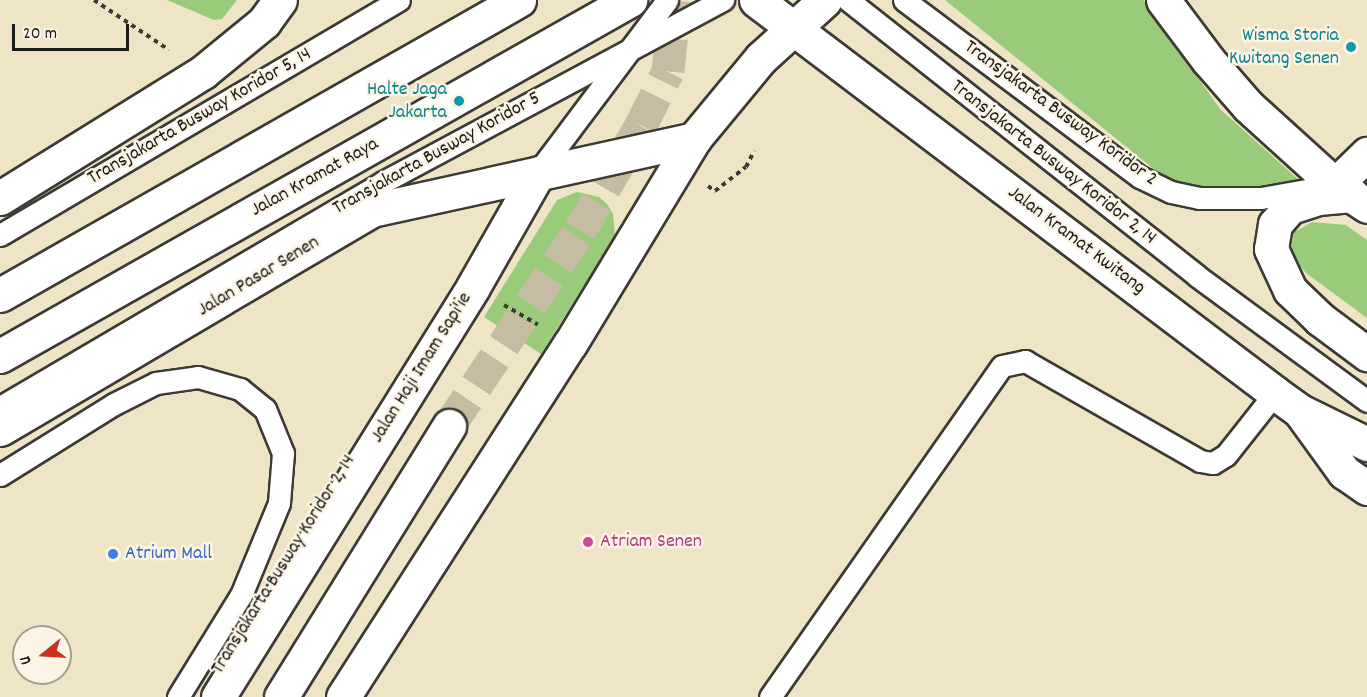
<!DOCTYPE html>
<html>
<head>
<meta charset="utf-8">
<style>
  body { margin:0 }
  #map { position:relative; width:1367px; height:697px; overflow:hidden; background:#efe4c5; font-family:Dekko,sans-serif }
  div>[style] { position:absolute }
  .green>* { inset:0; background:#9acb7a }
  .primary-tunnel>* { height:33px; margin-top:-16.5px; transform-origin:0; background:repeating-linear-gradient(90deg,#c5bca3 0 33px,transparent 0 49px) }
  .path>* { height:4px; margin-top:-2px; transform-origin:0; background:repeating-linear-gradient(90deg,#3c3a35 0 4.5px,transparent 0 9px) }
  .roads { filter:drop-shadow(2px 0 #3c3a35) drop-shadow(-2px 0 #3c3a35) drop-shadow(0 2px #3c3a35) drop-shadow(0 -2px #3c3a35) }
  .lane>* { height:21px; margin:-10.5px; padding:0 10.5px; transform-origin:10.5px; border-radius:10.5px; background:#fff }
  .street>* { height:33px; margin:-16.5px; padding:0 16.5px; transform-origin:16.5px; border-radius:16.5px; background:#fff }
  .secondary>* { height:33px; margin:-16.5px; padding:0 16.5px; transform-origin:16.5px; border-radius:16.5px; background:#fff }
  .primary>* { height:33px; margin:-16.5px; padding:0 16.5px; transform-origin:16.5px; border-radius:16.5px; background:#fff }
  .dots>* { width:16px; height:16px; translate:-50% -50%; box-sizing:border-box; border:3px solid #fcf5e5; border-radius:50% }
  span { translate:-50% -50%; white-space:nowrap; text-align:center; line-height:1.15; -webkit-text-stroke:5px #fcf5e5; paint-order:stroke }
  .culture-label { font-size:20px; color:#0d838f }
  .right { translate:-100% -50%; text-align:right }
  .street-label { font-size:20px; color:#1c1c1c }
  .hotel-label { font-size:20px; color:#b23c85 }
  .left { translate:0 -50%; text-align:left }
  .shop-label { font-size:20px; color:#366cbe }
  .north { position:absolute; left:12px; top:625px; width:60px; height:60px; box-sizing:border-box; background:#fcf5e5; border:2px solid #a29e95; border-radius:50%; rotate:252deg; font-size:16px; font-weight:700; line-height:24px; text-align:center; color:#1c1c1c }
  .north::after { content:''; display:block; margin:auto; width:21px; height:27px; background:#c8321e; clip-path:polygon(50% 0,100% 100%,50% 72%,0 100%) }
  .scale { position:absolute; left:12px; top:24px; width:117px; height:27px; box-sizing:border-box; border:3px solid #1c1c1c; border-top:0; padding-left:8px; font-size:18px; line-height:21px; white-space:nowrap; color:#1c1c1c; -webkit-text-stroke:4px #fcf5e5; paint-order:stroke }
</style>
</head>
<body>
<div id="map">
  <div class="green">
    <div style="clip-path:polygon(167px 0,237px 0,222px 19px,214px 20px)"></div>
    <div style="clip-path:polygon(945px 0,1144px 0,1220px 109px,1311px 191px,1182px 192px)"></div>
    <div style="clip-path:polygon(577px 192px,599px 197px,607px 204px,613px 214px,615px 236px,541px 354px,484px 317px,557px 200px)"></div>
    <div style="clip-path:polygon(1312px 222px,1346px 225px,1367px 240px,1367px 318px,1306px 273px,1291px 254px,1293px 233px)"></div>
  </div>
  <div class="primary-tunnel">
    <div style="left:449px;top:426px;width:236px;rotate:-56.2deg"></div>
    <div style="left:580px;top:230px;width:121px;rotate:-59.8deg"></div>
    <div style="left:641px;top:125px;width:60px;rotate:-63.4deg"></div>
    <div style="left:668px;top:71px;width:71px;rotate:-84.4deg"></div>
  </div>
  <div class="path">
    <div style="left:94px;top:0;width:90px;rotate:33.7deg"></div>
    <div style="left:708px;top:186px;width:9px;rotate:36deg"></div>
    <div style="left:715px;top:191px;width:39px;rotate:-38deg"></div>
    <div style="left:746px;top:167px;width:18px;rotate:-63deg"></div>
    <div style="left:504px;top:305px;width:39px;rotate:30deg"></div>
  </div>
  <div class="roads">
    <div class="lane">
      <div style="left:848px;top:0;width:445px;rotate:38.3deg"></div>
      <div style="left:1197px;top:276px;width:211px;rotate:36.3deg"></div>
      <div style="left:904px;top:0;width:295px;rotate:36.9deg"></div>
      <div style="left:1140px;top:177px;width:34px;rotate:26deg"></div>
      <div style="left:1171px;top:192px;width:29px;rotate:12deg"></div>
      <div style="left:1199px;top:198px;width:62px"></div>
      <div style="left:1261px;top:198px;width:47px;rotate:-9.9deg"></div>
      <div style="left:535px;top:176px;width:220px;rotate:-53.1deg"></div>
      <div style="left:0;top:235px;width:463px;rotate:-30.5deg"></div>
      <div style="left:0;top:407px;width:444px;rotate:-30.4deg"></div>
      <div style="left:383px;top:182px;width:386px;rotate:-28.2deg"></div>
      <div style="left:0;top:475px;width:134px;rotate:-31.9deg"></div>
      <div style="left:114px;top:404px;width:47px;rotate:-26.6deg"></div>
      <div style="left:156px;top:383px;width:42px;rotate:-8.1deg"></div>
      <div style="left:198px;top:377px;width:44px;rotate:15.9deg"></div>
      <div style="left:240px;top:389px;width:32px;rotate:39deg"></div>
      <div style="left:265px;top:409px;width:48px;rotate:67.8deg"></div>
      <div style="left:283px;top:453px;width:50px;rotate:94.6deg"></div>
      <div style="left:279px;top:503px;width:100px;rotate:112.4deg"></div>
      <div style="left:241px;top:595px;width:120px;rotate:121.7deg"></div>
      <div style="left:770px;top:697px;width:404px;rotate:-55deg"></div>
      <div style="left:1002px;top:366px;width:24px;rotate:-12deg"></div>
      <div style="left:1025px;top:361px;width:202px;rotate:29.7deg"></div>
      <div style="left:1200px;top:461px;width:13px;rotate:9deg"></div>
      <div style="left:1213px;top:463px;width:15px;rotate:-32deg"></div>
      <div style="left:1226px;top:455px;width:79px;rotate:-51.7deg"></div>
    </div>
    <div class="street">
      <div style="left:1335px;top:185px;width:45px;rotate:-44.1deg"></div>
    </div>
    <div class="secondary">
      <div style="left:218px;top:697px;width:483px;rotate:-58.1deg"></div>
      <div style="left:473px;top:287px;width:131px;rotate:-60.3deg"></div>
      <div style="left:343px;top:697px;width:420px;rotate:-57.3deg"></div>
      <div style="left:570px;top:344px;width:240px;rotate:-58.8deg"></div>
    </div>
    <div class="primary">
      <div style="left:756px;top:0;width:651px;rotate:37.13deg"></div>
      <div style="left:1275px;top:393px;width:31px;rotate:36deg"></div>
      <div style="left:1300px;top:411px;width:75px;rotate:26.2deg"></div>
      <div style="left:1163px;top:0;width:75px;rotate:53.1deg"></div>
      <div style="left:1208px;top:60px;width:61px;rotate:49deg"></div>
      <div style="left:1248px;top:106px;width:118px;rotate:42.2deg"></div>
      <div style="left:1335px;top:185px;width:38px;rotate:33deg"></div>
      <div style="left:1352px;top:195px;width:34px;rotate:175deg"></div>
      <div style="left:1318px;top:198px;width:29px;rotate:162deg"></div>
      <div style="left:1290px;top:207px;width:23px;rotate:131deg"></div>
      <div style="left:1275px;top:224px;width:25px;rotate:99deg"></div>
      <div style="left:1271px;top:249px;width:45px;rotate:65.1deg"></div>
      <div style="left:1290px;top:290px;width:42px;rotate:44deg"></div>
      <div style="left:1320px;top:319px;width:59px;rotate:36.7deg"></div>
      <div style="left:0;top:198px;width:239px;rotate:-31.8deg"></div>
      <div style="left:203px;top:72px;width:79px;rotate:-39.3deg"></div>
      <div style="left:264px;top:22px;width:27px;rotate:-54deg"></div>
      <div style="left:0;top:295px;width:597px;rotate:-29.61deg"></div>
      <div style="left:0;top:356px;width:724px;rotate:-29.47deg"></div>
      <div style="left:1302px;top:414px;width:72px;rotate:54.1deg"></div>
      <div style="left:1344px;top:472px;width:28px;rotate:35deg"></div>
      <div style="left:0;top:429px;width:432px;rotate:-30.5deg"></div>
      <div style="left:372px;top:210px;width:330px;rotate:-12.4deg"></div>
      <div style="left:694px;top:139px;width:105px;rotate:-50.4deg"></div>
      <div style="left:761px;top:58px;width:86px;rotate:-42.2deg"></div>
      <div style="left:281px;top:697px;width:319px;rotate:-58.2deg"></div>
    </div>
  </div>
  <div class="dots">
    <div style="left:1351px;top:47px;background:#0f9aa8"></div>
    <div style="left:459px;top:101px;background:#0f9aa8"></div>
    <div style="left:588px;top:542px;background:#d1479c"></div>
    <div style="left:113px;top:554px;background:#3f7fe0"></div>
  </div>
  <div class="culture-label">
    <span class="right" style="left:1339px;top:48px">Wisma Storia<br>Kwitang Senen</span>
    <span class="right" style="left:447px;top:102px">Halte Jaga<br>Jakarta</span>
  </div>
  <div class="street-label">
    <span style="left:1060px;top:114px;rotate:36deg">Transjakarta Busway Koridor 2</span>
    <span style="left:200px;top:117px;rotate:-30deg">Transjakarta Busway Koridor 5, 14</span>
    <span style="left:437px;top:154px;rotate:-29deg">Transjakarta Busway Koridor 5</span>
    <span style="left:1053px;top:163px;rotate:38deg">Transjakarta Busway Koridor 2, 14</span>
    <span style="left:315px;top:178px;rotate:-29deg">Jalan Kramat Raya</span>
    <span style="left:1076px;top:241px;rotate:37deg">Jalan Kramat Kwitang</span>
    <span style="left:259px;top:277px;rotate:-31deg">Jalan Pasar Senen</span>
    <span style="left:422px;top:368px;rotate:-58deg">Jalan Haji Imam Sapi'ie</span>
    <span style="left:284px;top:565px;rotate:-58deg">Transjakarta Busway Koridor 2, 14</span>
  </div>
  <div class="hotel-label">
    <span class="left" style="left:600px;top:542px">Atriam Senen</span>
  </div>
  <div class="shop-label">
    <span class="left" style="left:125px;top:554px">Atrium Mall</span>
  </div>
  <div class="north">U</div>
  <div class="scale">20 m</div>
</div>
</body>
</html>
